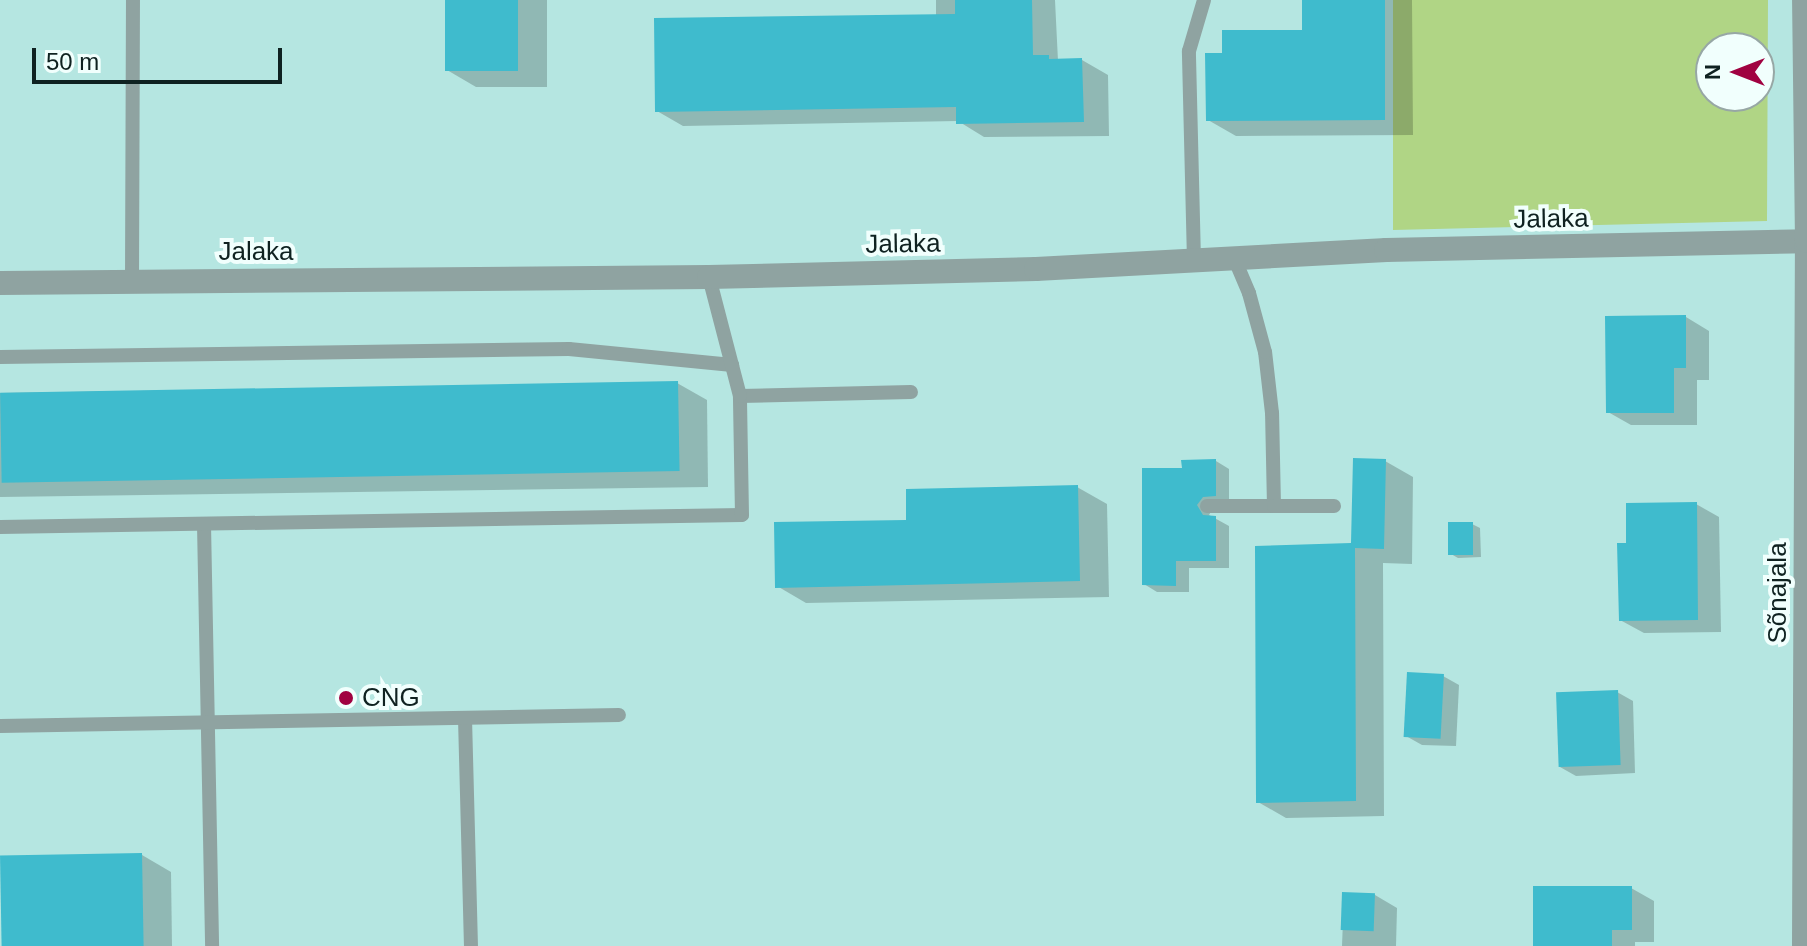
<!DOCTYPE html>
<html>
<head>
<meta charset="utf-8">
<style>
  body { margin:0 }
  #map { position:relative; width:1807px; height:946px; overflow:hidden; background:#b5e6e1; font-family:Arial,sans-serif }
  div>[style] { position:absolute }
  .green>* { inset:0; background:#b0d585 }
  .shadow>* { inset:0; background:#0003 }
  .building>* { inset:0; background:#3fbbcd; transform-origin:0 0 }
  .service>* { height:14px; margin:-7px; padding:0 7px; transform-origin:7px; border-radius:7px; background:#8fa3a1 }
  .minor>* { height:24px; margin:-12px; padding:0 12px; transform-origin:12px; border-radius:12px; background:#8fa3a1 }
  .dots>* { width:22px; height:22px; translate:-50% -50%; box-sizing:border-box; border:4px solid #f1fffd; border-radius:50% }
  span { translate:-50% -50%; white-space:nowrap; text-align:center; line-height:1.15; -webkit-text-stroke:8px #f1fffd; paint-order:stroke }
  .street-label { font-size:26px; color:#0f2221 }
  .poi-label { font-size:26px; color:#0f2221 }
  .left { translate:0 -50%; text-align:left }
  .north { position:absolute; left:1695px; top:32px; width:80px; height:80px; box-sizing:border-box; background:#f1fffd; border:2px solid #97a7a5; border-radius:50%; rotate:270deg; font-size:22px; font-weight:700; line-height:32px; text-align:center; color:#0f2221 }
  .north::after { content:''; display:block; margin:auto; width:28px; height:36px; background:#a00241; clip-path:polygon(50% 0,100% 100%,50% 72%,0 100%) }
  .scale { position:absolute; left:32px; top:48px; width:250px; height:36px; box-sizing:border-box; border:4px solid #0f2221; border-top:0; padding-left:10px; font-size:24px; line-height:28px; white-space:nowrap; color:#0f2221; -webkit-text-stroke:6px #f1fffd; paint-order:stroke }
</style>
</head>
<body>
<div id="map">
  <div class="green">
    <div style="clip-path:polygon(evenodd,1393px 0,1768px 0,1767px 221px,1393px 230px,1393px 0,1711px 48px,1759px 48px,1759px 96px,1711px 96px,1711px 48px)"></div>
  </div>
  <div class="shadow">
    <div style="clip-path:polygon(447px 0,547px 0,547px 87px,476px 87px,447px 70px)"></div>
    <div style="clip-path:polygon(936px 0,1055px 0,1058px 61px,1082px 60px,1108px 75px,1109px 136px,984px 137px,958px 121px,683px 126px,657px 111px,936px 16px)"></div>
    <div style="clip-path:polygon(1304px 0,1412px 0,1413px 135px,1236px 136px,1208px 120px,1224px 55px,1304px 32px)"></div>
    <div style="clip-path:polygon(1686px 317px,1709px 331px,1709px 380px,1697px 380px,1697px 425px,1631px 425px,1608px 412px)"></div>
    <div style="clip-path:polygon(677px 383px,707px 400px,708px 487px,0 497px,0 393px)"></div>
    <div style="clip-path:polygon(1216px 461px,1229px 469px,1229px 502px,1216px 503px,1209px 515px,1229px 526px,1229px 568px,1189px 568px,1189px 592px,1157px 592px,1144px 584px,1184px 470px)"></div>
    <div style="clip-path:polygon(1385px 461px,1413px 477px,1412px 564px,1383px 563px,1384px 816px,1286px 818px,1258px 802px)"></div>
    <div style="clip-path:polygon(1077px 487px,1107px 504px,1109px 597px,806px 603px,777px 586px,908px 521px)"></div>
    <div style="clip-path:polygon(1696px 504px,1719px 517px,1721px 632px,1644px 633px,1620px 620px,1628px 545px)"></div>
    <div style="clip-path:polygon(1472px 524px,1480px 528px,1481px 557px,1458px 558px,1451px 554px)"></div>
    <div style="clip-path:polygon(1443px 676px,1459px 685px,1456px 746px,1422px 745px,1406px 736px)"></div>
    <div style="clip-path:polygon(1617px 692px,1633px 701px,1635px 773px,1576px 776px,1560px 767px)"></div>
    <div style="clip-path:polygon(142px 855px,171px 872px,172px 946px,2px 946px)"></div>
    <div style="clip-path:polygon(1631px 888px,1654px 901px,1654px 942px,1635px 942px,1635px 946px,1535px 946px)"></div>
    <div style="clip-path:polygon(1344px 894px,1375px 895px,1397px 908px,1396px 946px,1342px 946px)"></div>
  </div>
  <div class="building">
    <div style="left:445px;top:0;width:73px;height:71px"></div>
    <div style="clip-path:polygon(955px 0,1032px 0,1033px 55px,1049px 55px,1049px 59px,1082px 58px,1084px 122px,956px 124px,956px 107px,655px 112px,654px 18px,955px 14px)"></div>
    <div style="clip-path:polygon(1302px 0,1385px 0,1385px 120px,1206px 121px,1205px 53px,1222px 53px,1222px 30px,1302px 30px)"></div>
    <div style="clip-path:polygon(1686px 315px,1686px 368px,1674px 368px,1674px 413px,1606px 413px,1605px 316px)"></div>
    <div style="left:678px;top:381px;width:90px;height:678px;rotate:89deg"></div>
    <div style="clip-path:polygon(1353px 458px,1386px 459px,1384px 549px,1355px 548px,1356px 801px,1256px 803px,1255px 546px,1351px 543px)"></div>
    <div style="clip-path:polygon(1216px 459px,1216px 496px,1203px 497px,1197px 505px,1203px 515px,1216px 516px,1216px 561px,1176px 561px,1176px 586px,1142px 585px,1142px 468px,1182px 468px,1181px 460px)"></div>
    <div style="clip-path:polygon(1078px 485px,1080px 581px,775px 588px,774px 522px,906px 520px,906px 489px)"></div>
    <div style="clip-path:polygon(1697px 502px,1698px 620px,1619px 621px,1617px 543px,1626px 543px,1626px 503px)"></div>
    <div style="left:1448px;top:522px;width:25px;height:33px"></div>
    <div style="left:1407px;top:672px;width:37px;height:65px;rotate:3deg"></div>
    <div style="left:1618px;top:690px;width:75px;height:62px;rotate:88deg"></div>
    <div style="left:142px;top:853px;width:93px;height:142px;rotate:89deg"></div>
    <div style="clip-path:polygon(1533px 886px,1632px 886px,1632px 930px,1612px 930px,1612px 946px,1533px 946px)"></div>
    <div style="left:1342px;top:892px;width:33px;height:38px;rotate:2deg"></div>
  </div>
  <div class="service">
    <div style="left:1194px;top:261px;width:210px;rotate:-91.4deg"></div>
    <div style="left:1189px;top:51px;width:53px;rotate:-73.6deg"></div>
    <div style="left:132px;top:281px;width:281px;rotate:-89.8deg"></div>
    <div style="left:0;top:357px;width:569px;rotate:-0.81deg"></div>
    <div style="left:569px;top:349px;width:164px;rotate:5.6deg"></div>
    <div style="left:740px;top:396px;width:171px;rotate:-1.3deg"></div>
    <div style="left:1207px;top:506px;width:67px"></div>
    <div style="left:1274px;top:506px;width:93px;rotate:-91.2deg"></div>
    <div style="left:1272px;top:413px;width:61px;rotate:-96.5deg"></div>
    <div style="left:1265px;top:352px;width:61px;rotate:-105.2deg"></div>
    <div style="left:1249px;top:293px;width:38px;rotate:-113deg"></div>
    <div style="left:1274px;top:506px;width:60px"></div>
    <div style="left:204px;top:524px;width:422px;rotate:88.9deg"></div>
    <div style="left:0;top:527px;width:742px;rotate:-0.93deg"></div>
    <div style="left:742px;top:515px;width:119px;rotate:-91deg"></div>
    <div style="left:740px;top:396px;width:123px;rotate:-104.6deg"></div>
    <div style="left:465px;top:718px;width:228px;rotate:88.5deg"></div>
    <div style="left:0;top:726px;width:619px;rotate:-1.02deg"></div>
  </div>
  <div class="minor">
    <div style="left:0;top:283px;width:709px;rotate:-0.48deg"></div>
    <div style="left:709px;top:277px;width:327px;rotate:-1.4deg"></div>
    <div style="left:1036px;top:269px;width:351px;rotate:-3.1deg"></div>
    <div style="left:1386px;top:250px;width:421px;rotate:-1.2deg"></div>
    <div style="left:1804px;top:946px;width:705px;rotate:-89.76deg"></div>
    <div style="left:1807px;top:241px;width:241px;rotate:-90.7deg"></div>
  </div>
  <div class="dots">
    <div style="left:346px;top:698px;background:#a00241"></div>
  </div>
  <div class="street-label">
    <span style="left:1551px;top:219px;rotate:-1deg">Jalaka</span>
    <span style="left:903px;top:244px;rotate:-1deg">Jalaka</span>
    <span style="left:256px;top:252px">Jalaka</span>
    <span style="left:1778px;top:593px;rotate:-90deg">Sõnajala</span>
  </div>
  <div class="poi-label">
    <span class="left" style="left:362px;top:698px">CNG</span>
  </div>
  <div class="north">N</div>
  <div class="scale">50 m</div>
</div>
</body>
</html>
